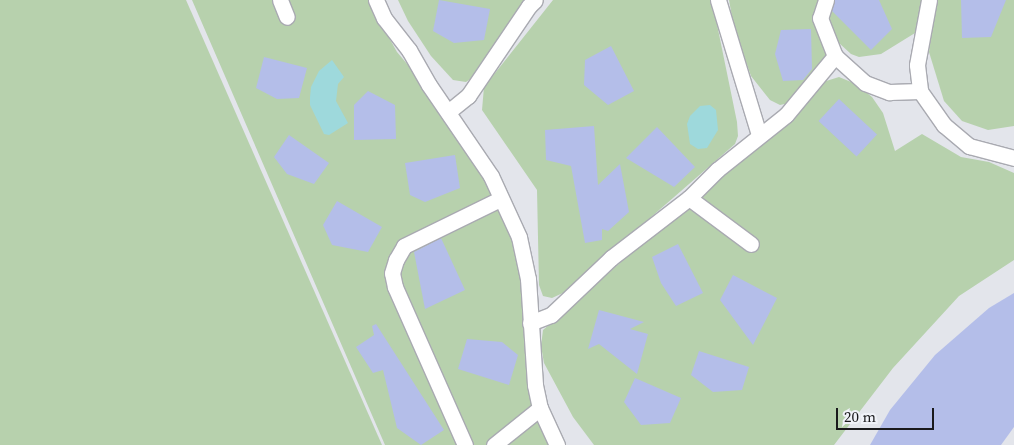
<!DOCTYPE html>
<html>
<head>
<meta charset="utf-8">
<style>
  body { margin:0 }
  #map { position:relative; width:1014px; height:445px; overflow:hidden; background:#e3e5eb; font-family:"Source Serif 4",serif }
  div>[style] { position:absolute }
  .green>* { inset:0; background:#b7d1ad }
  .water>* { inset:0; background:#9ed9dc }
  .building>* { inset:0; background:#b4bee9; transform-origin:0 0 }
  .roads { filter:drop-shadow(1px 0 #a9aab1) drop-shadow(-1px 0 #a9aab1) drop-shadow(0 1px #a9aab1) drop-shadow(0 -1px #a9aab1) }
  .lane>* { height:15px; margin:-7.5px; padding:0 7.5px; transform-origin:7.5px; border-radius:7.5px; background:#fff }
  span { translate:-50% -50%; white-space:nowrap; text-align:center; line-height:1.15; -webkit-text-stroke:4.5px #f0f2f8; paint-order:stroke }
  .scale { position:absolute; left:836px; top:408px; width:98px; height:22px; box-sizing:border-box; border:2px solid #1a1a1c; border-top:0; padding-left:6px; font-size:15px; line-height:18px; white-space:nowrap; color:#1a1a1c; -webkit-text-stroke:4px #f0f2f8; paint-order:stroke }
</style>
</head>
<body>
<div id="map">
  <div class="green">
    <div style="clip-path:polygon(0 0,186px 0,382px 445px,0 445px)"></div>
    <div style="clip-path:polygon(192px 0,368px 0,397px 52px,424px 84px,489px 177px,517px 238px,527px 325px,553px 445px,385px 445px)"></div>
    <div style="clip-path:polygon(398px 0,526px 0,476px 75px,466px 82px,453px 80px,431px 56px,408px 21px)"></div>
    <div style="clip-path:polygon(553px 0,712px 0,737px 122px,738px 136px,735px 144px,565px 292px,552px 298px,543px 296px,539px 285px,537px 190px,482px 110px,484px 87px)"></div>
    <div style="clip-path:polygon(729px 0,924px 0,919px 26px,915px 33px,881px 54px,859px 57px,851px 54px,839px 43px,829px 48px,830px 54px,789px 103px,780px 105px,770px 100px,751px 76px,734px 28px)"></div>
    <div style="clip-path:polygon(936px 0,1014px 0,1014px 126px,988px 130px,962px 121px,944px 101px,929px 52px)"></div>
    <div style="clip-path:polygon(839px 77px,856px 84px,872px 97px,883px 113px,895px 151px,922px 134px,961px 157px,989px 162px,1014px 173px,1014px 260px,959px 296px,893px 368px,834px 445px,594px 445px,573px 417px,544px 363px,541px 346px,543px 330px,675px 215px,748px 155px,823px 82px)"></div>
  </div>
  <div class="water">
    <div style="clip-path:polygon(332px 60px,344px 77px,338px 84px,336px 101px,348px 123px,329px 135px,324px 134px,310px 105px,310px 97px,311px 87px,319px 71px)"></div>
    <div style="clip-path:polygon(710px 105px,716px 110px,718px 130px,707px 148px,698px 149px,690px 144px,687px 124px,690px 116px,700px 106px)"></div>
  </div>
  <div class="building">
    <div style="clip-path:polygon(439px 0,490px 9px,484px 40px,454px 43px,433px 31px)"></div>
    <div style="clip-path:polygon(835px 0,879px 0,892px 29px,871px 50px,832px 11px)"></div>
    <div style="clip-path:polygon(961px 0,1006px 0,991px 37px,962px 38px)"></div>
    <div style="clip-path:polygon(811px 29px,812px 69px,803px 80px,783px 81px,775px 54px,781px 30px)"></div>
    <div style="clip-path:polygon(611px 46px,634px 91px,608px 105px,584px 85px,585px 60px)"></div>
    <div style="clip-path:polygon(264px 57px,307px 68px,299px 98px,277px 99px,256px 88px)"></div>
    <div style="clip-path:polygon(368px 91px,395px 105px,396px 139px,354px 140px,354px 105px)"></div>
    <div style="left:839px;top:99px;width:52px;height:30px;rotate:43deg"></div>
    <div style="clip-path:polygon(594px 126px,598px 185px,620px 164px,629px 212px,608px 231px,602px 229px,602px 240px,585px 243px,571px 166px,546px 160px,545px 130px)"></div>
    <div style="clip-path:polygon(657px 127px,695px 167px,674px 187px,626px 158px)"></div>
    <div style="clip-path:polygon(289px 135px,329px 163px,314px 184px,287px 174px,274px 157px)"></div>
    <div style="clip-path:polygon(455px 155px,460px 188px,425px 202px,410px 195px,405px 163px)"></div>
    <div style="clip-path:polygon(337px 201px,382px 227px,368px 252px,332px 245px,323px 225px)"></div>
    <div style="clip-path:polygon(441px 238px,465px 290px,425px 309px,414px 252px)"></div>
    <div style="clip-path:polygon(678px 244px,703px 293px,676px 306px,661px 283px,652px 257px)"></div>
    <div style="clip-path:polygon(733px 275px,777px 298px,753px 345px,720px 300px)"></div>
    <div style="clip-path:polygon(1014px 293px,1014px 427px,1001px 445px,870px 445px,890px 410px,935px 355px,989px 308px)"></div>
    <div style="clip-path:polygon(599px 310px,644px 322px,630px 329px,648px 334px,637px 374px,599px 344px,588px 349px)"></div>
    <div style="clip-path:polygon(376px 324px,444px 430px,421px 445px,397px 428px,383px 370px,373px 373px,356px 347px,374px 335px,372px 326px)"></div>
    <div style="clip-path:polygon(467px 339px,502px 342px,518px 355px,509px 385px,458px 369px)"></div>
    <div style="clip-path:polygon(699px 351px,749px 367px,742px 390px,713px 392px,691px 375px)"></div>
    <div style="clip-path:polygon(635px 378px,681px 398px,670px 423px,641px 425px,624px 402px)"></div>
  </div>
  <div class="roads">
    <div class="lane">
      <div style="left:280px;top:0;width:18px;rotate:68deg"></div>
      <div style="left:376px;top:0;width:20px;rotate:66deg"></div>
      <div style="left:384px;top:18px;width:41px;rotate:52deg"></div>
      <div style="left:409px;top:50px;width:40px;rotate:60.3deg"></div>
      <div style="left:429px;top:85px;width:110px;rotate:55.7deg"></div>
      <div style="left:491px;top:176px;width:67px;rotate:65.3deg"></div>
      <div style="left:519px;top:237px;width:43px;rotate:77.9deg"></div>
      <div style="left:528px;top:279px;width:106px;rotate:86.2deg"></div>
      <div style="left:535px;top:385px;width:24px;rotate:78deg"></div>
      <div style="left:540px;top:408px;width:41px;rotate:65.3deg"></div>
      <div style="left:718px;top:0;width:141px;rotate:73.1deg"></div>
      <div style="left:826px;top:0;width:19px;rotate:108deg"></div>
      <div style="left:820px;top:18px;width:41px;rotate:68.5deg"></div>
      <div style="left:929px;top:0;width:66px;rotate:100.5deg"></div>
      <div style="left:917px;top:65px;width:26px;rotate:83deg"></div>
      <div style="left:920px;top:91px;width:42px;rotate:54.8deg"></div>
      <div style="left:944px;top:125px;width:33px;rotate:40deg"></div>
      <div style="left:969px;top:146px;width:47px;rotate:14.9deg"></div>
      <div style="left:448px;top:112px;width:26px;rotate:-39deg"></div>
      <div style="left:468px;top:96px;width:109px;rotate:-55.9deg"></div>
      <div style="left:529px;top:6px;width:8px;rotate:-45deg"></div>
      <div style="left:689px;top:198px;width:77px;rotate:36.6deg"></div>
      <div style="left:530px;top:323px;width:22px;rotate:-21deg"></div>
      <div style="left:551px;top:315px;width:83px;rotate:-43.5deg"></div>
      <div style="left:611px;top:258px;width:98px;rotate:-37.6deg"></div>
      <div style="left:689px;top:198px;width:40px;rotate:-45deg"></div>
      <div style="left:717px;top:170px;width:88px;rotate:-38.6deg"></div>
      <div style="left:786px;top:115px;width:77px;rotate:-50.3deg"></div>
      <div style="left:835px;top:56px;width:40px;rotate:42deg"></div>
      <div style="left:865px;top:83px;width:26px;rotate:21deg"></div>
      <div style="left:889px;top:92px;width:31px;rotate:-2deg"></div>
      <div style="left:465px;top:445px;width:173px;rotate:-113.9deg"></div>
      <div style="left:395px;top:287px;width:14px;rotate:-102deg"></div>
      <div style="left:392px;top:273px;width:14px;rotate:-73deg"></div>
      <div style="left:396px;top:260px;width:16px;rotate:-60deg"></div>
      <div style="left:404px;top:246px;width:107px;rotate:-26.1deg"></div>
      <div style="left:494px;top:445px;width:59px;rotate:-38.8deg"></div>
    </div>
  </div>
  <div class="scale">20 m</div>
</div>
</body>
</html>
